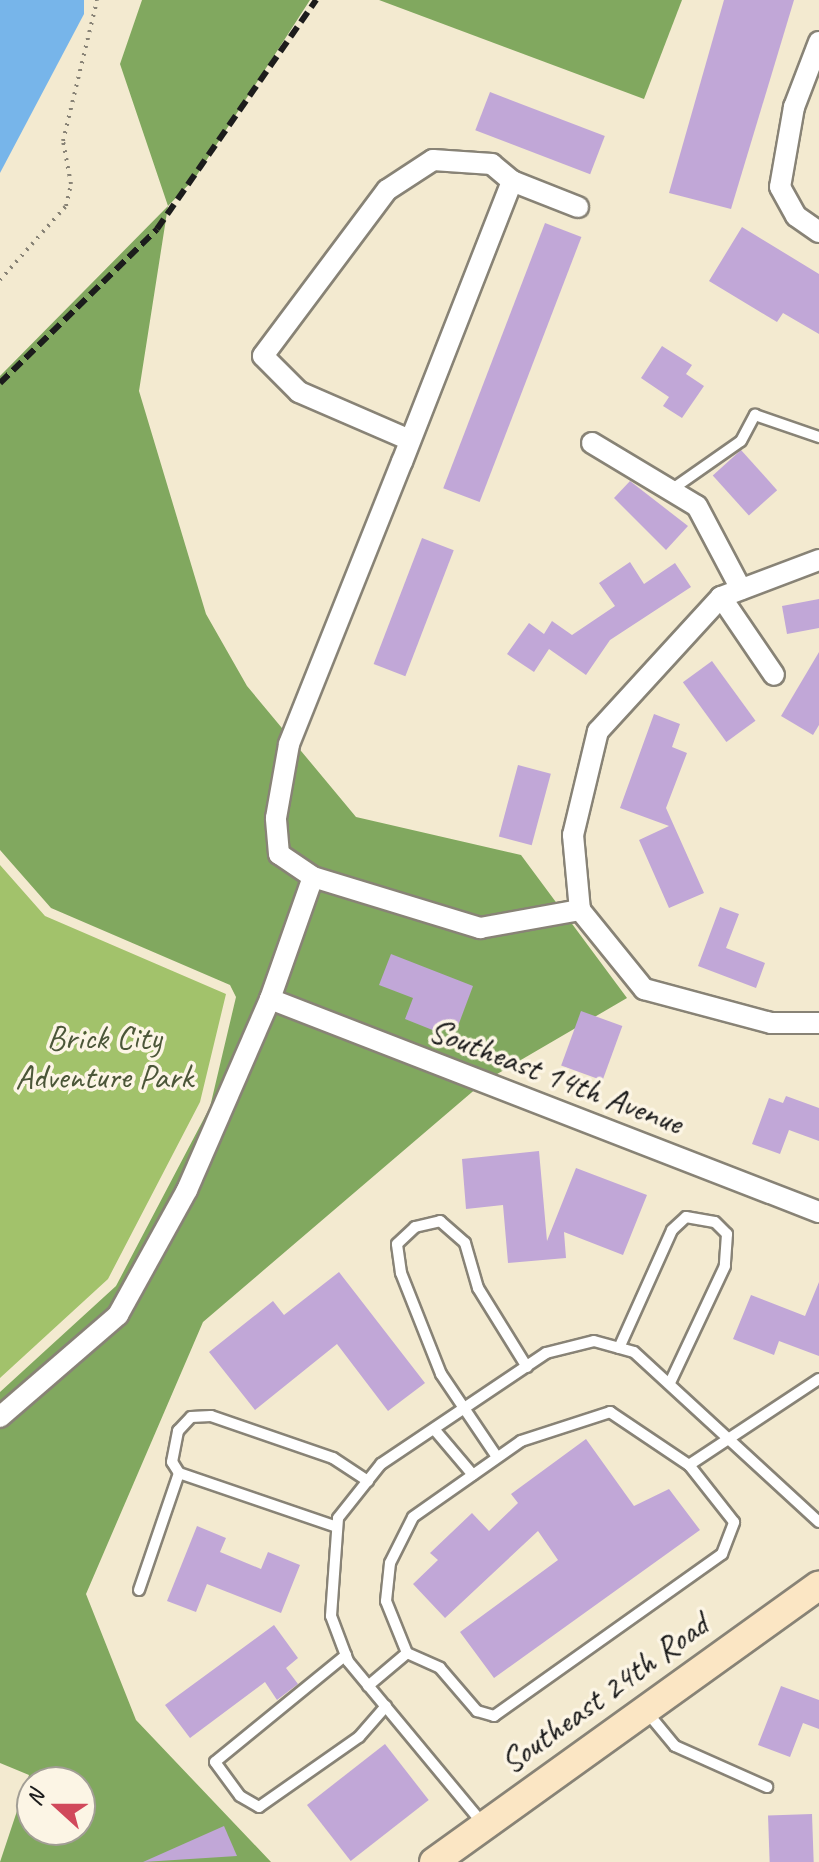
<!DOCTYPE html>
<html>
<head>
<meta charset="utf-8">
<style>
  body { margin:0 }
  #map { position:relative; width:819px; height:1862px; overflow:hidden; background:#f3ead0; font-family:Caveat,sans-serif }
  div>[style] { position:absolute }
  .green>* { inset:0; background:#a2c26b }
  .forest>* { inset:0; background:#81a85f }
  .water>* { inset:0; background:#77b5ea }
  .building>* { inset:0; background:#c1a7d7; transform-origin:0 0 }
  .path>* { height:4px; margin-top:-2px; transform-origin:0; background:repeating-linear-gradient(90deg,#888376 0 2px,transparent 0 8px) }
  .roads { filter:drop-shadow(2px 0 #888376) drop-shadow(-2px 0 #888376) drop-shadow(0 2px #888376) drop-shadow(0 -2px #888376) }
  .lane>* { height:10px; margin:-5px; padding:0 5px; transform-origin:5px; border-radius:5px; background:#fff }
  .street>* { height:20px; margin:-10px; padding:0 10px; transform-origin:10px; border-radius:10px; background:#fff }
  .secondary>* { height:28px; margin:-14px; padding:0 14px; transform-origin:14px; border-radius:14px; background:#fbe6c4 }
  .rail>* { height:6px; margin-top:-3px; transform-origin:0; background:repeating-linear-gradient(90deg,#1c1c1c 0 12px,transparent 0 18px) }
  span { translate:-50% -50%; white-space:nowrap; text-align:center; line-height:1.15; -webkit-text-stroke:7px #fcf5e5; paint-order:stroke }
  .park-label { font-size:34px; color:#4b5638 }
  .street-label { font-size:34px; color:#1c1c1c }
  .north { position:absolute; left:16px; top:1766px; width:80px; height:80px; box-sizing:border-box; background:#fcf5e5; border:2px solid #a29e95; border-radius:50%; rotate:291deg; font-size:22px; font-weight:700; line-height:32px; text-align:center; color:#1c1c1c }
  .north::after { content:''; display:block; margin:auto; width:28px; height:36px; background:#d1495b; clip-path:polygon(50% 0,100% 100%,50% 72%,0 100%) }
</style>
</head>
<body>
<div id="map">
  <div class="green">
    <div style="clip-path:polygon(0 865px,45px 916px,226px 994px,200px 1102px,108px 1279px,0 1378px)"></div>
  </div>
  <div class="forest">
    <div style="clip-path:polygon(evenodd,142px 0,310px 0,195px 178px,168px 206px,139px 391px,206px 614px,247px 686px,356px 817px,521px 855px,627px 998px,485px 1081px,203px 1322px,86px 1594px,136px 1720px,271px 1862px,0 1862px,29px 1775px,0 1763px,0 1392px,116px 1286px,210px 1107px,236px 997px,230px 985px,51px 908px,0 850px,0 376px,168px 206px,120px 64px,142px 0,32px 1782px,80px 1782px,80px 1830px,32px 1830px,32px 1782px)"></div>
    <div style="clip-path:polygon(379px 0,682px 0,644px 99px)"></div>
  </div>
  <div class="water">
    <div style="clip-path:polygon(0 0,84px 0,84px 14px,0 173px)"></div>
  </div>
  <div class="building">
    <div style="clip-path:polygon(724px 0,794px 0,731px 209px,669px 193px)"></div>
    <div style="left:490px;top:92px;width:123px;height:41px;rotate:21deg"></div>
    <div style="left:545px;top:223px;width:39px;height:284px;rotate:21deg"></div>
    <div style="clip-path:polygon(742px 227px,819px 274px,819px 334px,783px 313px,777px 322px,709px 281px)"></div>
    <div style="clip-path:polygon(662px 346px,692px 365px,686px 374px,704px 386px,682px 418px,663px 406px,669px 397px,641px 378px)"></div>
    <div style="left:741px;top:450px;width:54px;height:38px;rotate:48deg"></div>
    <div style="clip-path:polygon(630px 481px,688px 526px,666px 550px,614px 498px)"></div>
    <div style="left:422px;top:538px;width:34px;height:135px;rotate:21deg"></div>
    <div style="clip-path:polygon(630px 562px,644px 584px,675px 563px,691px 587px,610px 640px,586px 675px,549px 649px,534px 672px,507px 654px,529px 623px,544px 634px,552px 621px,572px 635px,615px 606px,599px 583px)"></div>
    <div style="clip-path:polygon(819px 599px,819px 628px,787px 634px,782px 606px)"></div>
    <div style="clip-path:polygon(819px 652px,819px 725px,813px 735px,781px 716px)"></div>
    <div style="left:712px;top:661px;width:74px;height:36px;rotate:54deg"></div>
    <div style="clip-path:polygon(654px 714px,680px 724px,672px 747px,687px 753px,666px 808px,704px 893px,669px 908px,639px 840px,669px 826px,620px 808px)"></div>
    <div style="left:518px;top:765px;width:34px;height:74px;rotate:15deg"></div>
    <div style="clip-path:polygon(720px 907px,739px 914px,726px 948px,765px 963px,756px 988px,698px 966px)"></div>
    <div style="clip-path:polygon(391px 954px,473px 986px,458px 1026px,445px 1021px,440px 1033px,405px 1019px,413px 998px,379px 985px)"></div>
    <div style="left:581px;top:1011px;width:44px;height:58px;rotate:20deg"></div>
    <div style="clip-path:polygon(786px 1096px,819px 1108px,819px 1141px,789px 1130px,780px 1154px,752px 1144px,769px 1098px,783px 1103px)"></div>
    <div style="clip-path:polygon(539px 1151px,547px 1241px,576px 1168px,647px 1195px,623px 1255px,564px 1232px,566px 1258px,508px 1263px,503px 1205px,466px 1209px,462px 1159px)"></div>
    <div style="clip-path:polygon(339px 1272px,425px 1383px,388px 1411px,337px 1344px,255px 1410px,209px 1352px,273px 1301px,284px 1315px)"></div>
    <div style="clip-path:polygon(819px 1282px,819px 1356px,779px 1341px,774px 1355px,733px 1339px,751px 1295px,805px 1316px)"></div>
    <div style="clip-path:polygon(586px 1439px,634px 1506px,669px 1489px,700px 1530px,494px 1678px,460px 1632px,558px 1560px,538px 1531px,445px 1618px,413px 1584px,438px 1560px,430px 1553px,472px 1513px,489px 1531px,518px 1503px,511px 1494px)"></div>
    <div style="clip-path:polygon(197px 1526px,226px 1538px,220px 1552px,261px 1569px,268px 1552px,300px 1565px,281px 1613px,207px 1584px,196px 1612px,167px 1601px)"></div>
    <div style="clip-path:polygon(274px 1625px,298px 1658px,286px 1668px,298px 1684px,277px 1700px,265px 1682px,190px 1738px,165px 1705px)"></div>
    <div style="clip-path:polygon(781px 1686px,819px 1700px,819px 1729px,803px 1723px,790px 1757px,758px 1745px)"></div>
    <div style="left:385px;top:1744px;width:71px;height:99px;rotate:52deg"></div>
    <div style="left:812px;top:1814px;width:48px;height:44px;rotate:88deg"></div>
    <div style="clip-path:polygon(224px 1826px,237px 1856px,143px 1862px)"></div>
  </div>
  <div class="path">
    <div style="left:0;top:280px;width:99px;rotate:-48.3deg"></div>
    <div style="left:66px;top:206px;width:23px;rotate:-77deg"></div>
    <div style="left:71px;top:184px;width:44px;rotate:-100.5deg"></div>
    <div style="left:63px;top:141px;width:145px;rotate:-76.4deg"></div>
  </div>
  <div class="roads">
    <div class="lane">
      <div style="left:671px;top:490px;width:85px;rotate:-35deg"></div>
      <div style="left:741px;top:441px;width:30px;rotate:-62deg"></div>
      <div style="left:755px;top:415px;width:68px;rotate:19deg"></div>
      <div style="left:619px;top:1348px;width:129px;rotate:-65.8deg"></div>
      <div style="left:672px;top:1230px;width:19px;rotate:-43deg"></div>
      <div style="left:686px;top:1217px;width:29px;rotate:10deg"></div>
      <div style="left:715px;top:1222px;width:17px;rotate:45deg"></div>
      <div style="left:727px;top:1234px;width:32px;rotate:94deg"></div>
      <div style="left:725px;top:1266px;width:129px;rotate:115.2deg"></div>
      <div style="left:434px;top:1429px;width:60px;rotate:49.7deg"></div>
      <div style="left:497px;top:1457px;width:100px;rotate:-124deg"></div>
      <div style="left:441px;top:1374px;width:109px;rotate:-111.6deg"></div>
      <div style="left:401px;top:1273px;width:29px;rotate:-98deg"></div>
      <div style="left:397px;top:1244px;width:25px;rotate:-43deg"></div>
      <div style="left:415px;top:1227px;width:26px;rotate:-13deg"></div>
      <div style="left:440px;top:1221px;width:33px;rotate:41deg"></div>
      <div style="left:465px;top:1243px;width:47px;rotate:73.9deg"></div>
      <div style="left:478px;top:1288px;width:93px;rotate:58.2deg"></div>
      <div style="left:179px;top:1473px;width:13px;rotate:-122deg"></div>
      <div style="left:172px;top:1462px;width:32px;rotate:-79deg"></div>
      <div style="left:178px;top:1431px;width:19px;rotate:-47deg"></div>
      <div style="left:191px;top:1417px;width:20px;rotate:-3deg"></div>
      <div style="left:211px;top:1416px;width:129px;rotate:19deg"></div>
      <div style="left:333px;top:1458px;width:42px;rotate:33.3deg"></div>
      <div style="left:139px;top:1590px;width:124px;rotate:-71.1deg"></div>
      <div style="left:179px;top:1473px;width:167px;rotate:18.9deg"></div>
      <div style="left:407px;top:1653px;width:36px;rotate:24deg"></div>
      <div style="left:440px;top:1668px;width:57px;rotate:49.3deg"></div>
      <div style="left:477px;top:1711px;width:18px;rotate:16deg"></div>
      <div style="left:494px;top:1716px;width:280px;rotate:-35.4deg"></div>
      <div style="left:722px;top:1554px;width:34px;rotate:-69deg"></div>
      <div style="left:734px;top:1522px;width:73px;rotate:-128.3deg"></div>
      <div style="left:346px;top:1655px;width:169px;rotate:140.8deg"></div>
      <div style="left:215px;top:1762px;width:42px;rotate:53.7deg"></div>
      <div style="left:240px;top:1796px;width:22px;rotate:30deg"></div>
      <div style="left:259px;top:1807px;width:122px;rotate:-35deg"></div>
      <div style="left:359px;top:1737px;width:41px;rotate:-48.9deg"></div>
      <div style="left:368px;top:1686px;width:51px;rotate:-40.2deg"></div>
      <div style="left:407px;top:1653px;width:56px;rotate:-112deg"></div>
      <div style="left:386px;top:1601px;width:38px;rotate:-84deg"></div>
      <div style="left:390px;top:1563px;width:51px;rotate:-63.4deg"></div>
      <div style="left:413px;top:1517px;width:132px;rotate:-35.1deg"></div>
      <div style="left:521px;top:1441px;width:94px;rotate:-18deg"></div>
      <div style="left:610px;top:1412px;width:95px;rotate:33.9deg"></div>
      <div style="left:689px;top:1465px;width:156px;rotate:-33.5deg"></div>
      <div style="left:646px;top:1711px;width:45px;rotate:50.4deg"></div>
      <div style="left:675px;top:1746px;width:101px;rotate:24deg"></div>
      <div style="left:484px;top:1825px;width:213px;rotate:-129.7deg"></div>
      <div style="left:348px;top:1661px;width:48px;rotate:-110.7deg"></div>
      <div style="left:331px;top:1616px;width:98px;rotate:-85.9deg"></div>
      <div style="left:338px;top:1518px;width:69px;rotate:-51.5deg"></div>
      <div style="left:381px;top:1464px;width:199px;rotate:-33.9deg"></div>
      <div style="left:546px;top:1353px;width:49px;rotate:-14deg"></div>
      <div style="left:594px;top:1341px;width:41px;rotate:15.4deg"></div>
      <div style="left:634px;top:1352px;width:251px;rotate:42.6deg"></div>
    </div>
    <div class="street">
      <div style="left:819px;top:42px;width:70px;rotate:111deg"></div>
      <div style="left:794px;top:107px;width:81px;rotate:99.9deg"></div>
      <div style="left:780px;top:187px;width:33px;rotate:61deg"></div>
      <div style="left:796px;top:216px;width:28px;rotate:35deg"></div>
      <div style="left:512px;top:181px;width:71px;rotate:21.5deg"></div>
      <div style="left:592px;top:443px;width:122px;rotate:31deg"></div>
      <div style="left:697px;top:506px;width:94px;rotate:62.1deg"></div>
      <div style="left:819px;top:560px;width:105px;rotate:159.3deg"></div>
      <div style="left:721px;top:597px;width:182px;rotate:132.5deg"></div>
      <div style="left:598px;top:731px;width:107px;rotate:103.5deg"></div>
      <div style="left:573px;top:835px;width:75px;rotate:84.7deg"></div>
      <div style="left:580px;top:910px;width:102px;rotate:51deg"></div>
      <div style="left:644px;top:989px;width:131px;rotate:15deg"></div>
      <div style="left:771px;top:1023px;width:48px"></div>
      <div style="left:721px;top:597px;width:94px;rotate:55.8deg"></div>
      <div style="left:313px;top:877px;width:41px;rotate:-145.9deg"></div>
      <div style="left:279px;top:854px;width:36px;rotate:-95deg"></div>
      <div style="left:276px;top:818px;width:75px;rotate:-80deg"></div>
      <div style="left:289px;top:744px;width:304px;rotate:-68.2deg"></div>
      <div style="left:402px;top:462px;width:302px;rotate:-68.6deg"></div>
      <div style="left:512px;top:181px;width:26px;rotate:-140deg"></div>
      <div style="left:492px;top:164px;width:59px;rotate:-176.1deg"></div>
      <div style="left:433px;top:160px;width:55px;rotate:146.9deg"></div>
      <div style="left:387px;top:190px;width:207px;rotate:126.8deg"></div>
      <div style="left:263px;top:356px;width:51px;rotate:45deg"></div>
      <div style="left:299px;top:392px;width:121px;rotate:23.4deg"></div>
      <div style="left:270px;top:999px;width:589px;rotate:21.21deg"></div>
      <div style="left:0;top:1417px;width:156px;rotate:-40.8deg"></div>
      <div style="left:118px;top:1315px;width:143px;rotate:-61.1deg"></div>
      <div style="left:187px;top:1190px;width:208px;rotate:-66.5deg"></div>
      <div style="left:270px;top:999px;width:129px;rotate:-70.6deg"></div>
      <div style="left:313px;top:877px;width:175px;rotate:17deg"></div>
      <div style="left:480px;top:928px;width:102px;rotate:-10.2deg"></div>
    </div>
    <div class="secondary">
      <div style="left:434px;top:1862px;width:474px;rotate:-35.7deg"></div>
    </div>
  </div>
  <div class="rail">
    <div style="left:0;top:383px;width:220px;rotate:-44.4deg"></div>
    <div style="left:157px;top:229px;width:279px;rotate:-55.2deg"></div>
  </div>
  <div class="park-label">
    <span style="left:104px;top:1057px">Brick City<br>Adventure Park</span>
  </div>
  <div class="street-label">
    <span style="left:556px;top:1076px;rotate:21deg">Southeast 14th Avenue</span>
    <span style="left:604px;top:1693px;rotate:-36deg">Southeast 24th Road</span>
  </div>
  <div class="north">N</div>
</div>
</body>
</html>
